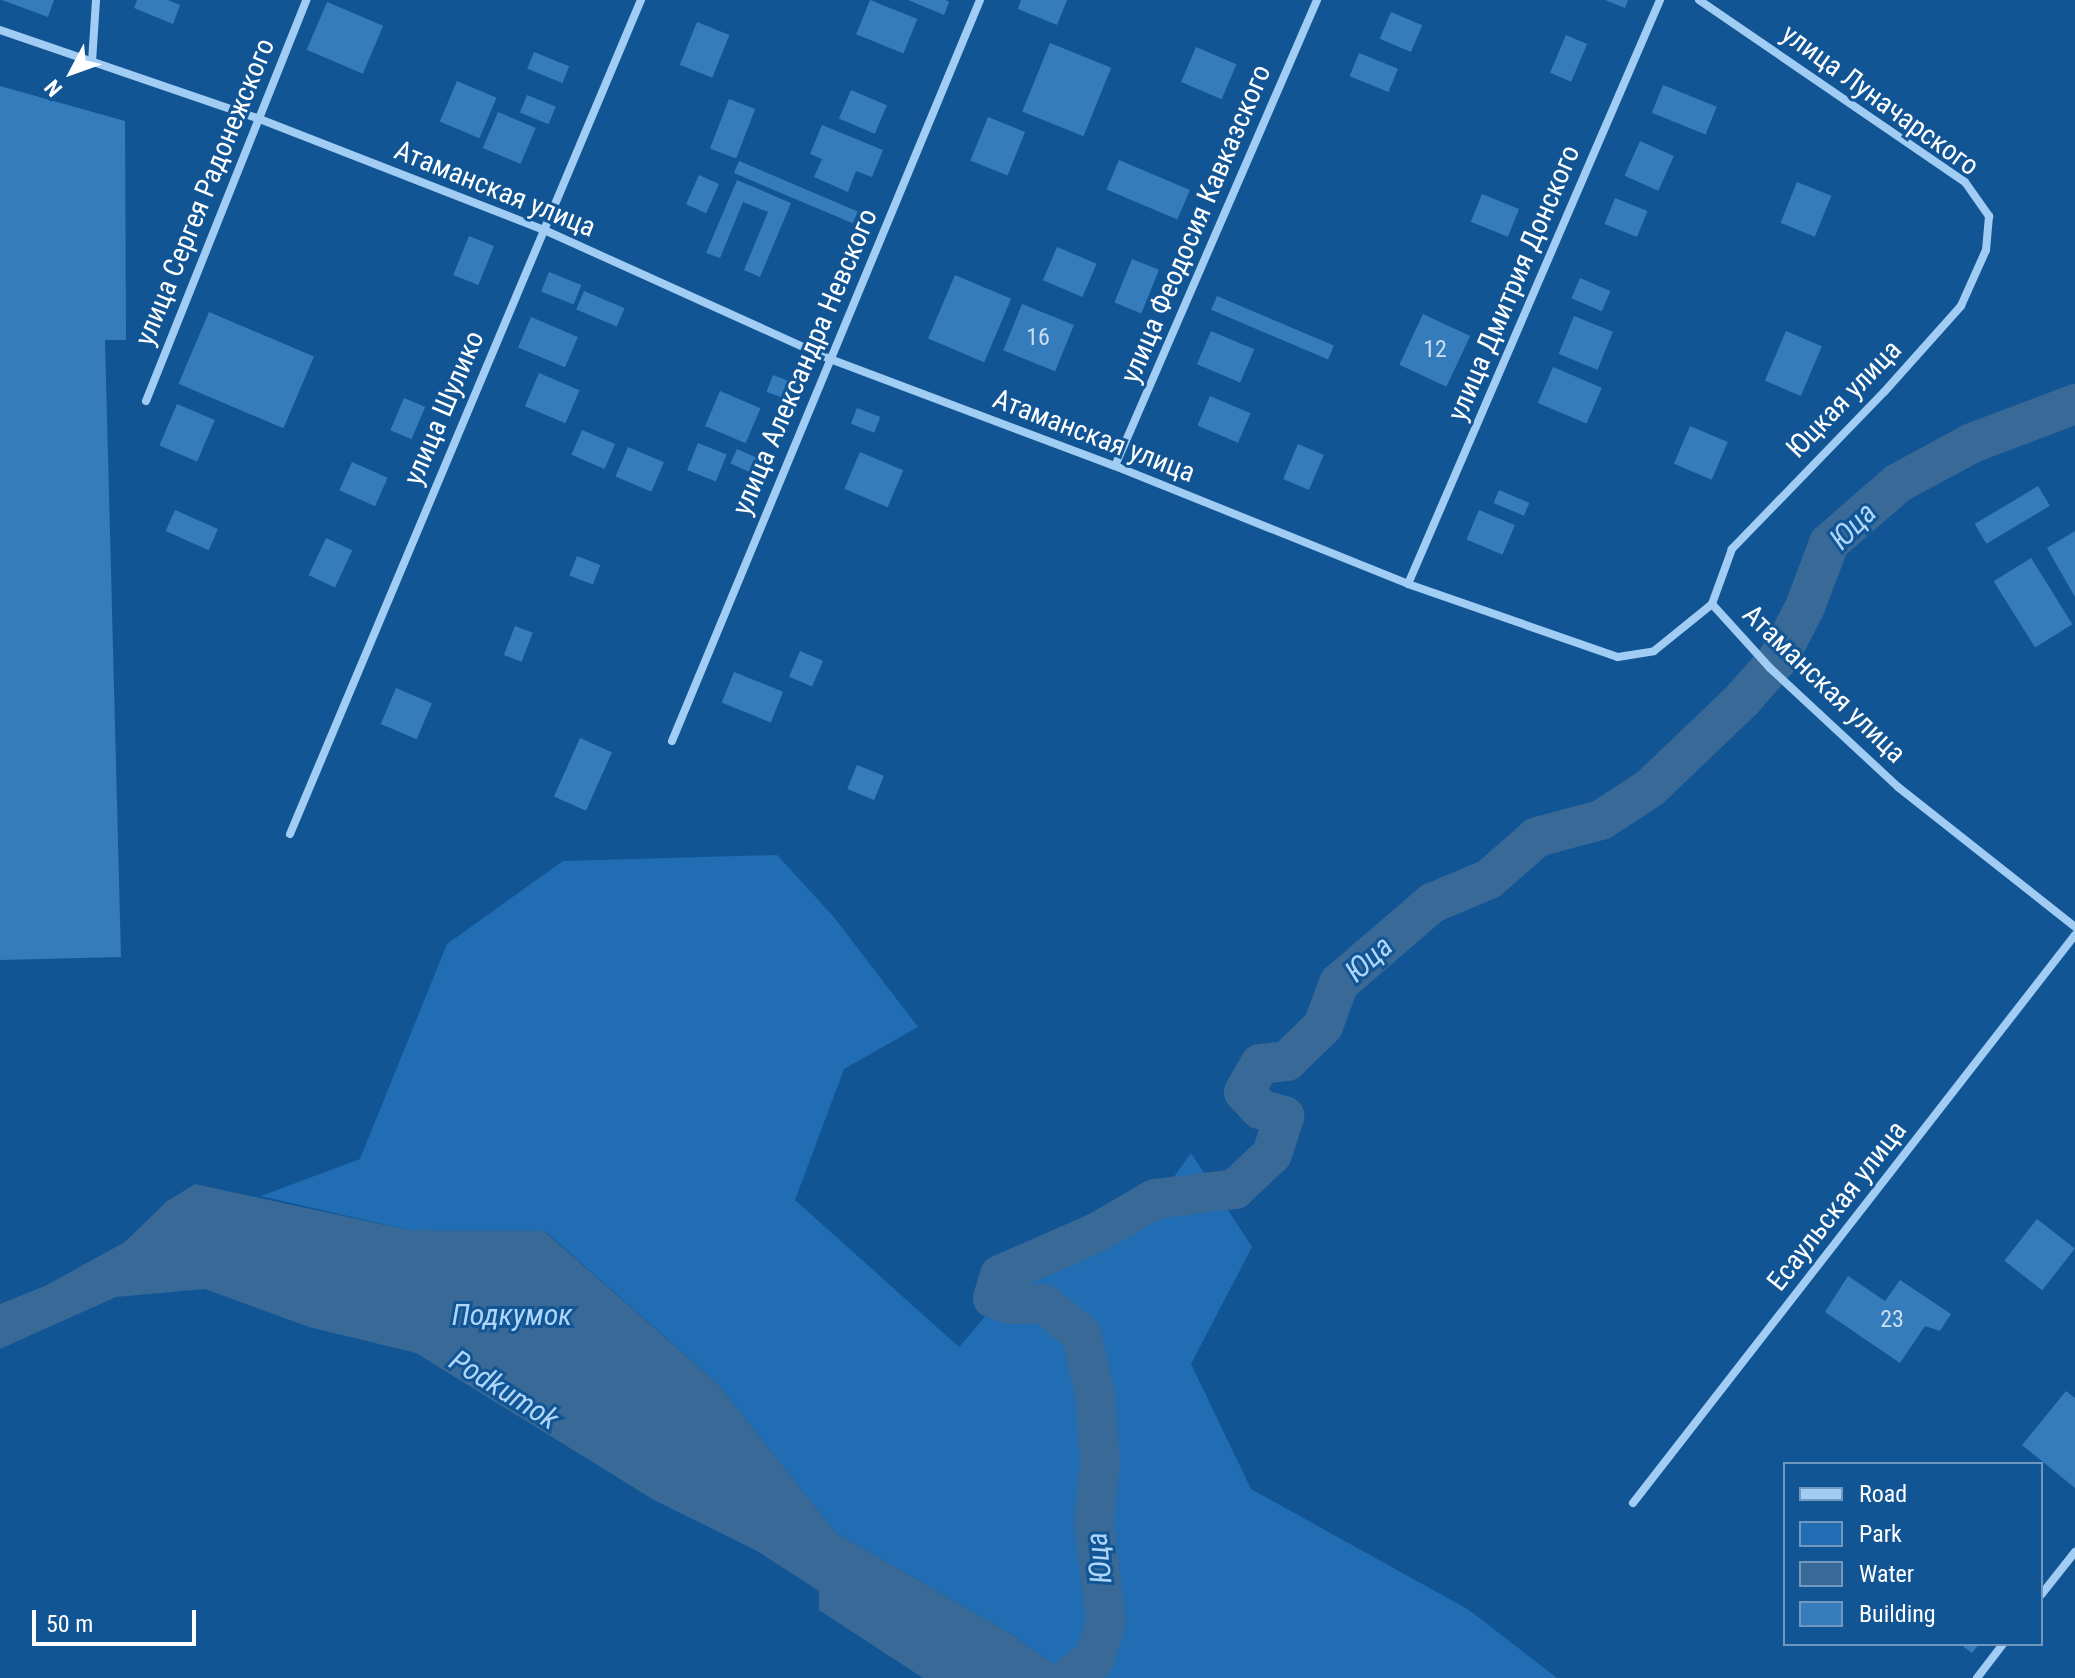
<!DOCTYPE html>
<html>
<head>
<meta charset="utf-8">
<style>
  body { margin:0 }
  #map { position:relative; width:2075px; height:1678px; overflow:hidden; background:#125595; font-family:"Roboto Condensed",sans-serif }
  div>[style] { position:absolute }
  .green>* { inset:0; background:#206db3 }
  .water>* { inset:0; background:#386997 }
  .river>* { height:40px; margin:-20px; padding:0 20px; transform-origin:20px; border-radius:20px; background:#386997 }
  .building>* { inset:0; background:#357cbc; transform-origin:0 0 }
  .street>* { height:8px; margin:-4px; padding:0 4px; transform-origin:4px; border-radius:4px; background:#a1ccf3 }
  span { translate:-50% -50%; white-space:nowrap; text-align:center; line-height:1.15; -webkit-text-stroke:6px #125595; paint-order:stroke }
  .number-label { font-size:24px; color:#ccdeee }
  .number-label span { -webkit-text-stroke-width:0 }
  .street-label { font-size:28px; color:#fff }
  .water-label { font-size:30px; color:#add6fa; font-style:italic }
  .legend { position:absolute; left:1783px; top:1462px; width:260px; height:184px; box-sizing:border-box; background:#125595; border:2px solid #7199bf; margin:0; padding:10px 14px; list-style:none; font-size:24px; color:#fff }
  .legend li { display:flex; align-items:center; gap:16px; height:40px }
  .legend b { width:40px; border:2px solid #7199bf }
  .north { position:absolute; left:32px; top:32px; width:80px; height:80px; -webkit-text-stroke:6px #125595; paint-order:stroke; rotate:229deg; font-size:22px; font-weight:700; line-height:32px; text-align:center; color:#fff }
  .north::after { content:''; display:block; margin:auto; width:28px; height:36px; background:#fff; clip-path:polygon(50% 0,100% 100%,50% 72%,0 100%) }
  .scale { position:absolute; left:32px; top:1610px; width:164px; height:36px; box-sizing:border-box; border:4px solid #fff; border-top:0; padding-left:10px; font-size:24px; line-height:28px; white-space:nowrap; color:#fff; -webkit-text-stroke:6px #125595; paint-order:stroke }
</style>
</head>
<body>
<div id="map">
  <div class="green">
    <div style="clip-path:polygon(777px 855px,833px 916px,918px 1027px,844px 1069px,795px 1200px,959px 1347px,1013px 1284px,1048px 1263px,1133px 1234px,1191px 1153px,1252px 1247px,1191px 1364px,1251px 1489px,1469px 1610px,1557px 1678px,1073px 1678px,1008px 1632px,836px 1533px,717px 1383px,545px 1231px,408px 1230px,261px 1196px,360px 1159px,447px 944px,563px 861px)"></div>
  </div>
  <div class="water">
    <div style="clip-path:polygon(195px 1184px,408px 1230px,544px 1231px,717px 1383px,836px 1533px,1008px 1632px,1073px 1678px,923px 1678px,819px 1610px,819px 1591px,757px 1551px,654px 1500px,416px 1353px,309px 1327px,205px 1289px,116px 1297px,0 1349px,0 1304px,45px 1286px,125px 1242px,166px 1202px)"></div>
  </div>
  <div class="river">
    <div style="left:1067px;top:1678px;width:32px;rotate:-34deg"></div>
    <div style="left:1094px;top:1660px;width:39px;rotate:-72deg"></div>
    <div style="left:1106px;top:1623px;width:102px;rotate:-96.8deg"></div>
    <div style="left:1094px;top:1522px;width:60px;rotate:-84.3deg"></div>
    <div style="left:1100px;top:1462px;width:68px;rotate:-94.2deg"></div>
    <div style="left:1095px;top:1394px;width:62px;rotate:-103.1deg"></div>
    <div style="left:1081px;top:1334px;width:48px;rotate:-141deg"></div>
    <div style="left:1044px;top:1304px;width:34px;rotate:180deg"></div>
    <div style="left:1010px;top:1304px;width:18px;rotate:-161deg"></div>
    <div style="left:993px;top:1298px;width:24px;rotate:-73deg"></div>
    <div style="left:1000px;top:1275px;width:107px;rotate:-23.7deg"></div>
    <div style="left:1098px;top:1232px;width:66px;rotate:-30.1deg"></div>
    <div style="left:1155px;top:1199px;width:81px;rotate:-7.1deg"></div>
    <div style="left:1235px;top:1189px;width:51px;rotate:-43.4deg"></div>
    <div style="left:1272px;top:1154px;width:40px;rotate:-72deg"></div>
    <div style="left:1284px;top:1116px;width:25px;rotate:-164deg"></div>
    <div style="left:1260px;top:1109px;width:23px;rotate:-133deg"></div>
    <div style="left:1244px;top:1092px;width:32px;rotate:-60deg"></div>
    <div style="left:1260px;top:1064px;width:27px;rotate:-6deg"></div>
    <div style="left:1287px;top:1061px;width:50px;rotate:-44.2deg"></div>
    <div style="left:1323px;top:1026px;width:46px;rotate:-69.6deg"></div>
    <div style="left:1339px;top:983px;width:123px;rotate:-40.7deg"></div>
    <div style="left:1432px;top:903px;width:62px;rotate:-22.8deg"></div>
    <div style="left:1489px;top:879px;width:64px;rotate:-41.2deg"></div>
    <div style="left:1537px;top:837px;width:66px;rotate:-14.9deg"></div>
    <div style="left:1601px;top:820px;width:59px;rotate:-33.1deg"></div>
    <div style="left:1650px;top:788px;width:129px;rotate:-43.7deg"></div>
    <div style="left:1743px;top:699px;width:53px;rotate:-48.8deg"></div>
    <div style="left:1778px;top:659px;width:59px;rotate:-62.6deg"></div>
    <div style="left:1805px;top:607px;width:68px;rotate:-69.4deg"></div>
    <div style="left:1829px;top:543px;width:91px;rotate:-41deg"></div>
    <div style="left:1898px;top:483px;width:84px;rotate:-28.4deg"></div>
    <div style="left:1972px;top:443px;width:110px;rotate:-20.7deg"></div>
  </div>
  <div class="building">
    <div style="clip-path:polygon(2px 0,54px 0,48px 17px)"></div>
    <div style="clip-path:polygon(137px 0,168px 0,180px 5px,173px 24px,134px 8px)"></div>
    <div style="left:870px;top:0;width:51px;height:37px;rotate:22deg"></div>
    <div style="clip-path:polygon(908px 0,946px 0,949px 2px,944px 15px)"></div>
    <div style="clip-path:polygon(1021px 0,1067px 0,1057px 25px,1018px 9px)"></div>
    <div style="clip-path:polygon(1605px 0,1628px 0,1625px 8px)"></div>
    <div style="left:327px;top:2px;width:61px;height:52px;rotate:23deg"></div>
    <div style="left:1391px;top:12px;width:34px;height:29px;rotate:23deg"></div>
    <div style="left:697px;top:22px;width:35px;height:46px;rotate:22deg"></div>
    <div style="left:1566px;top:35px;width:23px;height:41px;rotate:23deg"></div>
    <div style="left:1050px;top:43px;width:66px;height:74px;rotate:22deg"></div>
    <div style="left:1196px;top:47px;width:44px;height:38px;rotate:23deg"></div>
    <div style="left:534px;top:52px;width:38px;height:18px;rotate:22deg"></div>
    <div style="left:1359px;top:53px;width:42px;height:25px;rotate:22deg"></div>
    <div style="left:457px;top:81px;width:43px;height:44px;rotate:23deg"></div>
    <div style="left:1663px;top:85px;width:58px;height:30px;rotate:22deg"></div>
    <div style="clip-path:polygon(0 86px,125px 121px,126px 340px,105px 340px,121px 957px,0 960px)"></div>
    <div style="left:851px;top:90px;width:39px;height:31px;rotate:23deg"></div>
    <div style="left:527px;top:95px;width:31px;height:19px;rotate:22deg"></div>
    <div style="left:729px;top:99px;width:28px;height:53px;rotate:21deg"></div>
    <div style="left:498px;top:112px;width:41px;height:39px;rotate:23deg"></div>
    <div style="left:988px;top:117px;width:40px;height:47px;rotate:22deg"></div>
    <div style="clip-path:polygon(822px 125px,883px 150px,872px 177px,856px 171px,848px 192px,814px 177px,822px 159px,810px 154px)"></div>
    <div style="left:1640px;top:141px;width:37px;height:38px;rotate:24deg"></div>
    <div style="left:1119px;top:160px;width:77px;height:32px;rotate:23deg"></div>
    <div style="left:739px;top:161px;width:129px;height:13px;rotate:23deg"></div>
    <div style="left:699px;top:175px;width:22px;height:32px;rotate:24deg"></div>
    <div style="clip-path:polygon(737px 180px,791px 203px,760px 277px,744px 270px,768px 212px,743px 202px,720px 258px,706px 253px)"></div>
    <div style="left:1797px;top:182px;width:37px;height:44px;rotate:22deg"></div>
    <div style="left:1482px;top:194px;width:40px;height:30px;rotate:22deg"></div>
    <div style="left:1615px;top:198px;width:35px;height:28px;rotate:22deg"></div>
    <div style="left:469px;top:236px;width:27px;height:42px;rotate:22deg"></div>
    <div style="left:1057px;top:247px;width:43px;height:36px;rotate:23deg"></div>
    <div style="left:1132px;top:259px;width:29px;height:47px;rotate:22deg"></div>
    <div style="left:549px;top:272px;width:35px;height:21px;rotate:22deg"></div>
    <div style="left:955px;top:275px;width:61px;height:69px;rotate:23deg"></div>
    <div style="left:1580px;top:278px;width:33px;height:22px;rotate:23deg"></div>
    <div style="left:584px;top:291px;width:44px;height:20px;rotate:23deg"></div>
    <div style="left:1217px;top:296px;width:127px;height:15px;rotate:23deg"></div>
    <div style="left:1022px;top:304px;width:56px;height:50px;rotate:22deg"></div>
    <div style="left:209px;top:312px;width:114px;height:78px;rotate:23deg"></div>
    <div style="left:1423px;top:314px;width:52px;height:56px;rotate:25deg"></div>
    <div style="left:1574px;top:316px;width:42px;height:41px;rotate:22deg"></div>
    <div style="left:531px;top:317px;width:51px;height:33px;rotate:23deg"></div>
    <div style="left:1211px;top:331px;width:47px;height:36px;rotate:23deg"></div>
    <div style="left:1786px;top:331px;width:39px;height:54px;rotate:23deg"></div>
    <div style="left:1553px;top:367px;width:53px;height:39px;rotate:23deg"></div>
    <div style="left:539px;top:373px;width:44px;height:36px;rotate:23deg"></div>
    <div style="left:773px;top:375px;width:19px;height:18px;rotate:21deg"></div>
    <div style="left:720px;top:391px;width:44px;height:38px;rotate:23deg"></div>
    <div style="left:1210px;top:396px;width:44px;height:32px;rotate:23deg"></div>
    <div style="left:404px;top:398px;width:23px;height:35px;rotate:23deg"></div>
    <div style="left:177px;top:404px;width:41px;height:45px;rotate:23deg"></div>
    <div style="left:857px;top:408px;width:25px;height:17px;rotate:21deg"></div>
    <div style="left:1690px;top:426px;width:41px;height:41px;rotate:23deg"></div>
    <div style="left:582px;top:430px;width:36px;height:27px;rotate:23deg"></div>
    <div style="left:698px;top:443px;width:31px;height:29px;rotate:22deg"></div>
    <div style="left:1298px;top:444px;width:28px;height:38px;rotate:23deg"></div>
    <div style="left:628px;top:447px;width:39px;height:32px;rotate:23deg"></div>
    <div style="left:737px;top:449px;width:22px;height:16px;rotate:24deg"></div>
    <div style="left:860px;top:452px;width:47px;height:40px;rotate:23deg"></div>
    <div style="left:352px;top:462px;width:39px;height:31px;rotate:24deg"></div>
    <div style="left:2038px;top:486px;width:23px;height:74px;rotate:59deg"></div>
    <div style="left:1499px;top:490px;width:33px;height:14px;rotate:23deg"></div>
    <div style="left:175px;top:510px;width:47px;height:23px;rotate:24deg"></div>
    <div style="left:1479px;top:510px;width:39px;height:32px;rotate:23deg"></div>
    <div style="clip-path:polygon(2075px 531px,2075px 597px,2047px 548px)"></div>
    <div style="left:326px;top:538px;width:29px;height:41px;rotate:25deg"></div>
    <div style="left:577px;top:556px;width:25px;height:21px;rotate:21deg"></div>
    <div style="left:2031px;top:558px;width:78px;height:44px;rotate:58deg"></div>
    <div style="left:515px;top:626px;width:19px;height:31px;rotate:21deg"></div>
    <div style="left:800px;top:651px;width:25px;height:28px;rotate:23deg"></div>
    <div style="left:734px;top:672px;width:53px;height:33px;rotate:22deg"></div>
    <div style="left:396px;top:688px;width:39px;height:39px;rotate:23deg"></div>
    <div style="left:580px;top:738px;width:35px;height:64px;rotate:24deg"></div>
    <div style="left:857px;top:765px;width:29px;height:26px;rotate:22deg"></div>
    <div style="left:2037px;top:1219px;width:48px;height:53px;rotate:38deg"></div>
    <div style="clip-path:polygon(1848px 1276px,1885px 1301px,1900px 1280px,1951px 1314px,1940px 1331px,1925px 1326px,1900px 1363px,1825px 1312px)"></div>
    <div style="clip-path:polygon(2066px 1391px,2075px 1398px,2075px 1488px,2022px 1445px)"></div>
    <div style="clip-path:polygon(1960px 1644px,1979px 1644px,1972px 1653px)"></div>
  </div>
  <div class="street">
    <div style="left:1699px;top:0;width:322px;rotate:34.4deg"></div>
    <div style="left:1965px;top:182px;width:42px;rotate:54.8deg"></div>
    <div style="left:1989px;top:216px;width:34px;rotate:95deg"></div>
    <div style="left:1986px;top:250px;width:61px;rotate:114.1deg"></div>
    <div style="left:1961px;top:306px;width:115px;rotate:131.8deg"></div>
    <div style="left:1884px;top:392px;width:219px;rotate:134.1deg"></div>
    <div style="left:1732px;top:549px;width:59px;rotate:110deg"></div>
    <div style="left:0;top:30px;width:272px;rotate:18.9deg"></div>
    <div style="left:257px;top:118px;width:306px;rotate:21.3deg"></div>
    <div style="left:542px;top:229px;width:316px;rotate:24.3deg"></div>
    <div style="left:830px;top:359px;width:304px;rotate:20.6deg"></div>
    <div style="left:1115px;top:466px;width:316px;rotate:21.9deg"></div>
    <div style="left:1408px;top:584px;width:222px;rotate:19.2deg"></div>
    <div style="left:1618px;top:657px;width:36px;rotate:-9deg"></div>
    <div style="left:1654px;top:651px;width:75px;rotate:-39deg"></div>
    <div style="left:92px;top:62px;width:62px;rotate:-86.3deg"></div>
    <div style="left:146px;top:401px;width:432px;rotate:-68.2deg"></div>
    <div style="left:1115px;top:466px;width:508px;rotate:-66.56deg"></div>
    <div style="left:1408px;top:584px;width:636px;rotate:-66.66deg"></div>
    <div style="left:1712px;top:604px;width:86px;rotate:47.8deg"></div>
    <div style="left:1770px;top:668px;width:175px;rotate:42.9deg"></div>
    <div style="left:1898px;top:787px;width:226px;rotate:38.3deg"></div>
    <div style="left:672px;top:741px;width:802px;rotate:-67.43deg"></div>
    <div style="left:290px;top:834px;width:905px;rotate:-67.18deg"></div>
    <div style="left:1633px;top:1503px;width:720px;rotate:-52.11deg"></div>
    <div style="left:2041px;top:1595px;width:55px;rotate:-51.7deg"></div>
    <div style="left:1977px;top:1678px;width:43px;rotate:-52.6deg"></div>
  </div>
  <div class="number-label">
    <span style="left:1038px;top:338px">16</span>
    <span style="left:1435px;top:350px">12</span>
    <span style="left:1892px;top:1320px">23</span>
  </div>
  <div class="street-label">
    <span style="left:1880px;top:100px;rotate:36deg">улица Луначарского</span>
    <span style="left:495px;top:189px;rotate:22deg">Атаманская улица</span>
    <span style="left:205px;top:192px;rotate:-68deg">улица Сергея Радонежского</span>
    <span style="left:1196px;top:224px;rotate:-67deg">улица Феодосия Кавказского</span>
    <span style="left:1514px;top:283px;rotate:-67deg">улица Дмитрия Донского</span>
    <span style="left:805px;top:362px;rotate:-67deg">улица Александра Невского</span>
    <span style="left:1844px;top:399px;rotate:-46deg">Юцкая улица</span>
    <span style="left:444px;top:408px;rotate:-67deg">улица Шулико</span>
    <span style="left:1094px;top:436px;rotate:21deg">Атаманская улица</span>
    <span style="left:1824px;top:684px;rotate:44deg">Атаманская улица</span>
    <span style="left:1837px;top:1206px;rotate:-52deg">Есаульская улица</span>
  </div>
  <div class="water-label">
    <span style="left:1853px;top:526px;rotate:-45deg">Юца</span>
    <span style="left:1369px;top:959px;rotate:-42deg">Юца</span>
    <span style="left:512px;top:1315px">Подкумок</span>
    <span style="left:504px;top:1390px;rotate:32deg">Podkumok</span>
    <span style="left:1099px;top:1558px;rotate:-96deg">Юца</span>
  </div>
  <ul class="legend">
  <li><b style="height:10px;background:#a1ccf3"></b>Road</li>
  <li><b style="height:22px;background:#206db3"></b>Park</li>
  <li><b style="height:22px;background:#386997"></b>Water</li>
  <li><b style="height:22px;background:#357cbc"></b>Building</li>
  </ul>
  <div class="north">N</div>
  <div class="scale">50 m</div>
</div>
</body>
</html>
